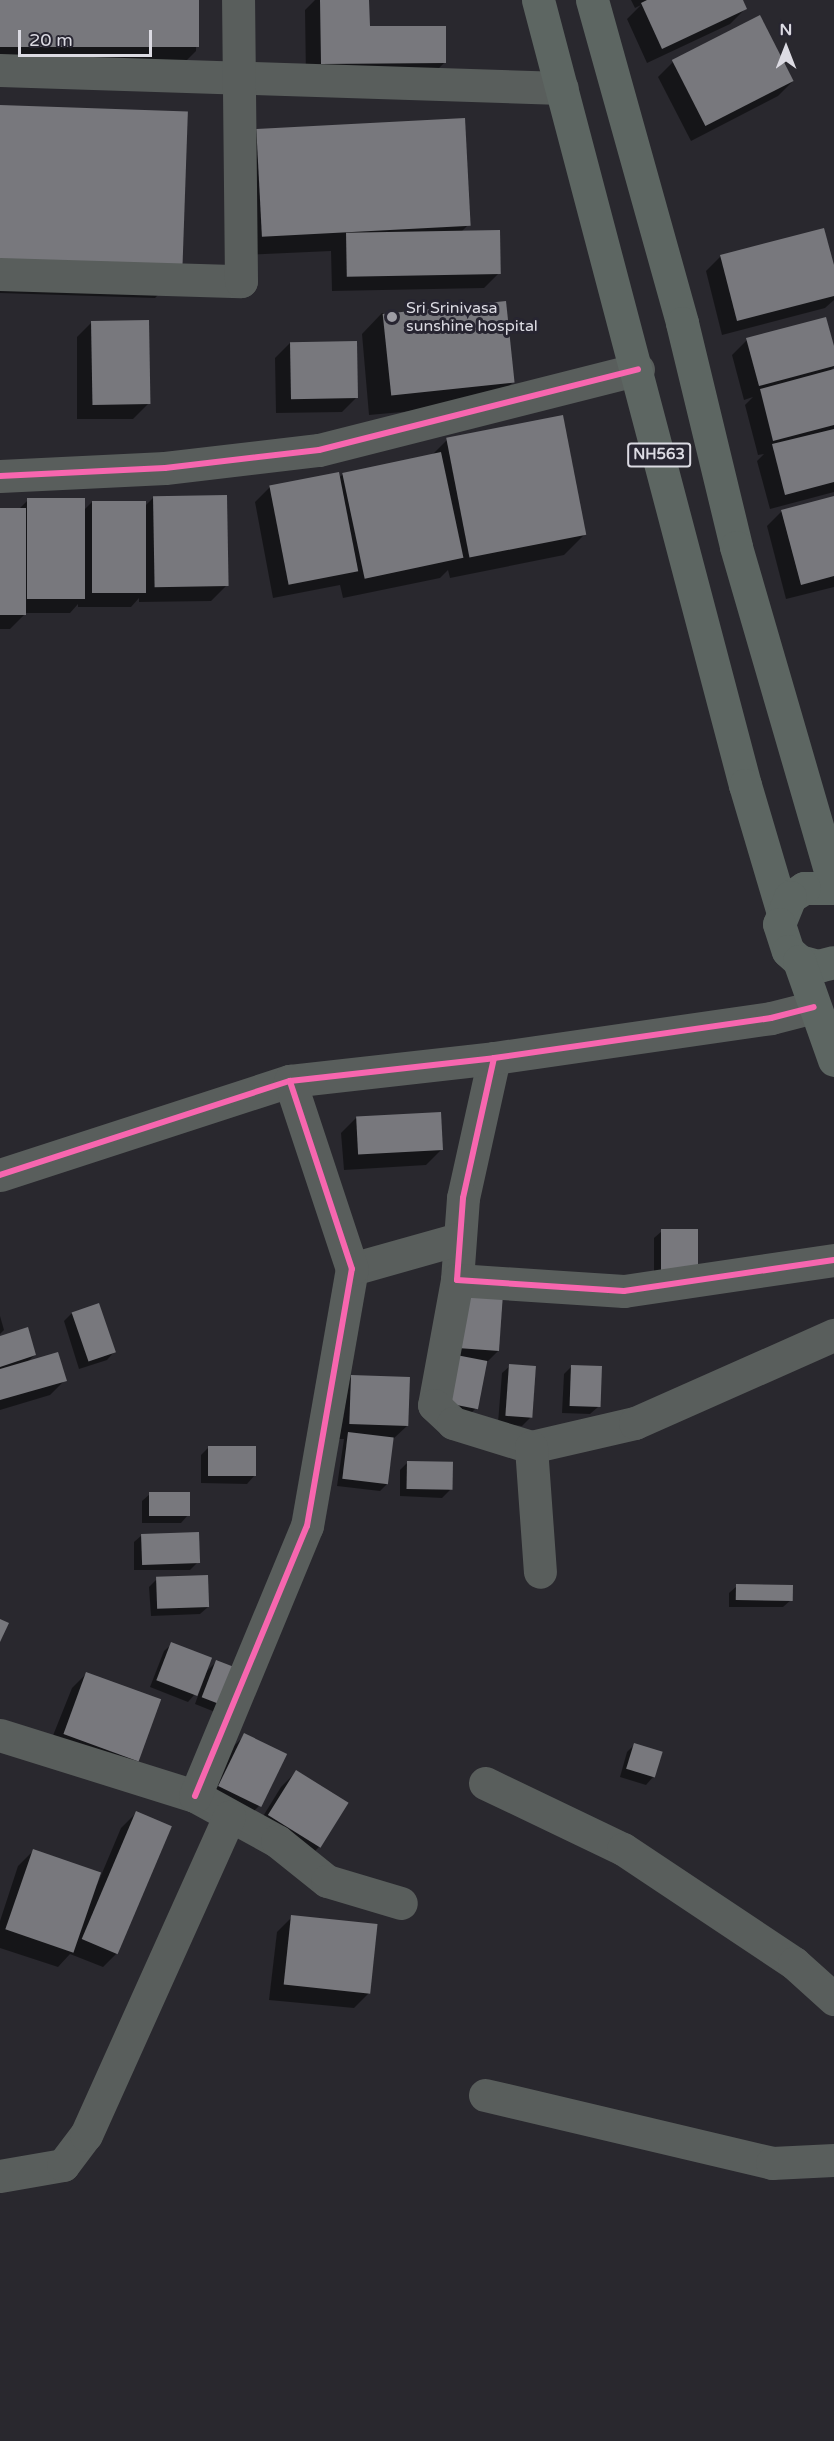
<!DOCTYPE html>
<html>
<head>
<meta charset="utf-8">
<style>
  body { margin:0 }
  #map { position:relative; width:834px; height:2441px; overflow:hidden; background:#29282e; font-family:"Varela Round",sans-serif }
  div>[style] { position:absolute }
  .shadow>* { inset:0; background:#0007 }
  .building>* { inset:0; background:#78787d; transform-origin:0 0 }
  .minor>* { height:33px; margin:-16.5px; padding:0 16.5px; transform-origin:16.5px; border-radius:16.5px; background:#595e5c }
  .highway>* { height:33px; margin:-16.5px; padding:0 16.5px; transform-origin:16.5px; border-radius:16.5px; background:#5d6662 }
  .cycleway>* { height:6px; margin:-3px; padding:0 3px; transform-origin:3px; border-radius:3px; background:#f766af }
  .dots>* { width:16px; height:16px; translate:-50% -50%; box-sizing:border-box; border:3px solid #272531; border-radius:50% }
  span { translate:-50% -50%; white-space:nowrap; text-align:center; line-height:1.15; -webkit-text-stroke:6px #272531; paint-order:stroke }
  .shield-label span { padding:2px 4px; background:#272531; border:2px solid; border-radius:4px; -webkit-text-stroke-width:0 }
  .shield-label { font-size:15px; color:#dcdbe3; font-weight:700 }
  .poi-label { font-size:16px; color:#dcdbe3 }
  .left { translate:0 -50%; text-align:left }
  .north { position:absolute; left:756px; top:18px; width:60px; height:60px; -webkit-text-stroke:4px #272531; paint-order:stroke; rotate:0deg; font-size:16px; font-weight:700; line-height:24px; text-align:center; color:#dcdbe3 }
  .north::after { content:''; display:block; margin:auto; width:21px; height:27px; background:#dcdbe3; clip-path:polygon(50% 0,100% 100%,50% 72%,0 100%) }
  .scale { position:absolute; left:18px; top:30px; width:134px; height:27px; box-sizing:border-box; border:3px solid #dcdbe3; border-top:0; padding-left:8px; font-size:18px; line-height:21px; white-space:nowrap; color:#dcdbe3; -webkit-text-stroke:4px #272531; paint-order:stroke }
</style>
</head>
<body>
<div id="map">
  <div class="shadow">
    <div style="clip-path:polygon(0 0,197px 0,196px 51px,171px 76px,0 72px)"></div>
    <div style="clip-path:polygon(315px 0,368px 0,368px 28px,445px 62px,430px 77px,306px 79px,305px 10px)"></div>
    <div style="clip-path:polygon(631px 0,741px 0,745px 9px,730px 24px,647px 63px,627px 19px,641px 5px,635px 8px)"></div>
    <div style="clip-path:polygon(759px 17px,793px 81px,778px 96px,691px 141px,658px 77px,673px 62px)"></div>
    <div style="clip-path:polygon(0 107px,180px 273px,155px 298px,0 293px)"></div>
    <div style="clip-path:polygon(257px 129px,468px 225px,461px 232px,499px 273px,484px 288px,332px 291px,331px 251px,240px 255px,236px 150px)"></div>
    <div style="clip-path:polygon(721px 256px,834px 270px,834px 300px,825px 308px,722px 335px,706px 271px)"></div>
    <div style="clip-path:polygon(382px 313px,512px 383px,491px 404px,369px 415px,362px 334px)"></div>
    <div style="clip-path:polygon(92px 322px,148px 404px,133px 419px,77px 419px,77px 337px)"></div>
    <div style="clip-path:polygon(747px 340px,834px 351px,834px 367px,829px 372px,834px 371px,834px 492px,770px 509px,757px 461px,764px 454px,758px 455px,745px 405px,753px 397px,744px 400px,732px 355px)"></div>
    <div style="clip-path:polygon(290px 343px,357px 397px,342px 412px,276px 413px,275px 358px)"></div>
    <div style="clip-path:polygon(447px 440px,585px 534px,564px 555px,450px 578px,448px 570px,440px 578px,343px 598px,340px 585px,273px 598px,255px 502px,270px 487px,339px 478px,343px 474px,431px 456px)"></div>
    <div style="clip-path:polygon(153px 498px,226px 586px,211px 601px,139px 602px,139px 598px,131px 607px,78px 607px,78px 604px,70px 613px,26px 613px,10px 629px,0 629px,0 510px,18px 510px,28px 500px,84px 510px,92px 502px,145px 506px)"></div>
    <div style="clip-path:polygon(834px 498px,834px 587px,786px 599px,767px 526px,782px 511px)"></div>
    <div style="clip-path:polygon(356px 1118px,441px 1150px,426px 1165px,344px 1170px,341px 1133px)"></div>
    <div style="clip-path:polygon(662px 1231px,696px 1270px,654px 1277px,654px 1238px)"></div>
    <div style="clip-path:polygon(98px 1305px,114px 1352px,107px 1360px,79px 1369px,64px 1321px,71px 1314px)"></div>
    <div style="clip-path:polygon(443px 1308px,499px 1350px,485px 1364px,476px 1408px,469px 1415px,435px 1409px)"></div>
    <div style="clip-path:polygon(0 1316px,4px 1330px,0 1334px)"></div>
    <div style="clip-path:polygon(0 1337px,35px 1355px,27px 1362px,65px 1380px,50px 1395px,0 1410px)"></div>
    <div style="clip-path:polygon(510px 1366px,530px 1418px,522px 1426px,498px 1423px,502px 1373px)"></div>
    <div style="clip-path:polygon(572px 1366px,598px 1407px,590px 1414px,562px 1413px,564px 1374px)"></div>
    <div style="clip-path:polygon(352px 1376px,407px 1426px,392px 1440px,387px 1484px,380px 1491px,337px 1486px,344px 1439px,335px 1439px,337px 1391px)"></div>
    <div style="clip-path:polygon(209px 1447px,254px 1476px,247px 1484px,201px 1483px,201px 1455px)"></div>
    <div style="clip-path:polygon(408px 1462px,450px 1490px,442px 1498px,400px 1496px,400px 1470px)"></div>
    <div style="clip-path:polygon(150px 1494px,188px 1515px,181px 1523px,142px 1523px,142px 1501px)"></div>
    <div style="clip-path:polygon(142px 1535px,198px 1562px,190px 1570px,134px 1570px,134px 1542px)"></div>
    <div style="clip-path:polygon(156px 1580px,208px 1607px,200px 1614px,151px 1616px,149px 1587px)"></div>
    <div style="clip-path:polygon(737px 1586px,791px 1600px,783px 1607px,729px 1607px,729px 1593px)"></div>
    <div style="clip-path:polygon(172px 1644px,210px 1659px,195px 1694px,188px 1702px,150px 1687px,164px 1651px)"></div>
    <div style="clip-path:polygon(216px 1662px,237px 1670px,215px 1712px,195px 1704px,207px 1671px)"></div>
    <div style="clip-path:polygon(87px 1673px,136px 1760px,48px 1748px,72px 1688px)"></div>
    <div style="clip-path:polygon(245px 1735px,285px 1755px,259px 1806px,244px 1821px,204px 1802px,230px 1750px)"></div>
    <div style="clip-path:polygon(635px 1744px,653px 1777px,646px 1785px,620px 1777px,627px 1752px)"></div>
    <div style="clip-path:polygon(296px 1772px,319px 1847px,304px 1862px,254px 1831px,281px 1787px)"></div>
    <div style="clip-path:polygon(136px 1813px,118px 1952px,103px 1967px,70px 1954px,58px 1967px,0 1948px,0 1921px,18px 1866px,33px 1851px,97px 1885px,121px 1828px)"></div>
    <div style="clip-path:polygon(292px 1917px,369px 1993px,354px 2008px,269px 2000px,277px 1932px)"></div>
  </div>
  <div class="building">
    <div style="left:0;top:0;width:199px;height:47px"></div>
    <div style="clip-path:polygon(320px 0,369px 0,370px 26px,446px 26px,446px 63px,321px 64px)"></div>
    <div style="clip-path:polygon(647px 0,743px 0,747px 9px,662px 49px,641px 3px)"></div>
    <div style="left:760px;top:15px;width:74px;height:99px;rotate:63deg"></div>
    <div style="left:0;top:105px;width:188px;height:162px;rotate:2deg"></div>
    <div style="left:465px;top:118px;width:108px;height:209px;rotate:87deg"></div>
    <div style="clip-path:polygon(824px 228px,834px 265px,834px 296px,737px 321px,720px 255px)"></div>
    <div style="left:500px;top:230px;width:44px;height:154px;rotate:89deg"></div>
    <div style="left:506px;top:301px;width:82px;height:124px;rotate:84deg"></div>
    <div style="clip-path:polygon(826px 317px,834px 346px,834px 366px,759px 386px,746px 338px)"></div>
    <div style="left:149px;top:320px;width:84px;height:58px;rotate:89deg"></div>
    <div style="left:357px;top:341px;width:57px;height:67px;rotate:89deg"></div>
    <div style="clip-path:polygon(834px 369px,834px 425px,773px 441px,760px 389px)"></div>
    <div style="left:563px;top:415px;width:122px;height:119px;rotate:79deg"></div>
    <div style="clip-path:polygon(834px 429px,834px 482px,785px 495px,772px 444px)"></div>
    <div style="left:441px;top:452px;width:108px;height:101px;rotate:78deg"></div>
    <div style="left:339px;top:472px;width:101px;height:71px;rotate:79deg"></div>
    <div style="left:227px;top:495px;width:91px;height:74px;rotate:89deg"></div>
    <div style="clip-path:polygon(834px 496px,834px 576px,801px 585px,781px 510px)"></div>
    <div style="left:27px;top:498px;width:58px;height:101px"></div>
    <div style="left:92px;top:501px;width:54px;height:92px"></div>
    <div style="left:0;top:508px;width:26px;height:107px"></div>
    <div style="left:441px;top:1112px;width:38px;height:85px;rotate:87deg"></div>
    <div style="left:661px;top:1229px;width:37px;height:41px"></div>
    <div style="left:458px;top:1292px;width:45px;height:56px;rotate:4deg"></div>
    <div style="left:99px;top:1303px;width:52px;height:29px;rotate:71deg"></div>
    <div style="clip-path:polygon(28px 1327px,36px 1355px,0 1367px,0 1336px)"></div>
    <div style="clip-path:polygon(58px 1352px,67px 1381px,0 1400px,0 1369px)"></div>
    <div style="left:451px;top:1354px;width:37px;height:49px;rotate:11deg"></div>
    <div style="left:509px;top:1364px;width:27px;height:52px;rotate:4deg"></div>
    <div style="left:571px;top:1365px;width:31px;height:41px;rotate:2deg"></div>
    <div style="left:351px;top:1375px;width:59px;height:49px;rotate:2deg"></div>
    <div style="left:348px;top:1432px;width:46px;height:47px;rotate:7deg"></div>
    <div style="left:208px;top:1446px;width:48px;height:30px"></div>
    <div style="left:407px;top:1461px;width:46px;height:28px;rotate:1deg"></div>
    <div style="left:149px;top:1492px;width:41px;height:24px"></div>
    <div style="left:199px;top:1532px;width:31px;height:58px;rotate:88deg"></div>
    <div style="left:208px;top:1575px;width:32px;height:52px;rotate:88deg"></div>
    <div style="left:736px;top:1584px;width:57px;height:16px;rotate:1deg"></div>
    <div style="clip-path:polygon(0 1619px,9px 1623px,0 1642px)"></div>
    <div style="left:171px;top:1642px;width:44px;height:41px;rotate:21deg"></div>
    <div style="left:216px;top:1660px;width:25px;height:40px;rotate:21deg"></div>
    <div style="left:86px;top:1672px;width:80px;height:66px;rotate:20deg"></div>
    <div style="left:244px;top:1733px;width:48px;height:59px;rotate:26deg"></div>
    <div style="left:634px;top:1743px;width:30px;height:27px;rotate:17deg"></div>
    <div style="left:296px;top:1770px;width:62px;height:53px;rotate:32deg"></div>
    <div style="left:136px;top:1811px;width:39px;height:139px;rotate:23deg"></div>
    <div style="left:33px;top:1849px;width:72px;height:85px;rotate:19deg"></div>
    <div style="left:291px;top:1915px;width:87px;height:70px;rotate:6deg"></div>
  </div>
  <div class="minor">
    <div style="left:0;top:70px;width:562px;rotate:1.83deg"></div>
    <div style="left:0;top:274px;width:241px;rotate:1.7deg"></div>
    <div style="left:241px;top:281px;width:281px;rotate:-90.6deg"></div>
    <div style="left:0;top:476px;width:165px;rotate:-2.8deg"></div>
    <div style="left:165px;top:468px;width:155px;rotate:-6.7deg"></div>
    <div style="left:319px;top:450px;width:329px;rotate:-14.2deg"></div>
    <div style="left:494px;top:1058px;width:143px;rotate:102.5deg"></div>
    <div style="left:463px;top:1198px;width:82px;rotate:94.2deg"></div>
    <div style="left:457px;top:1280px;width:167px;rotate:3.8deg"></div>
    <div style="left:624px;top:1291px;width:212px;rotate:-8.4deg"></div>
    <div style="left:0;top:1175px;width:305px;rotate:-18deg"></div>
    <div style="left:290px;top:1081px;width:205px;rotate:-6.4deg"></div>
    <div style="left:494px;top:1058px;width:280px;rotate:-8.2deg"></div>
    <div style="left:771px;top:1018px;width:44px;rotate:-14.3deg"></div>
    <div style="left:352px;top:1269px;width:111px;rotate:-15.7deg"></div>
    <div style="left:457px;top:1280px;width:127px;rotate:100.4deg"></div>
    <div style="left:434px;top:1405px;width:26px;rotate:43deg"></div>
    <div style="left:453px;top:1423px;width:82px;rotate:17.1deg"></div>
    <div style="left:531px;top:1447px;width:107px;rotate:-13deg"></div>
    <div style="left:635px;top:1423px;width:218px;rotate:-23.9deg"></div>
    <div style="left:531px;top:1447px;width:125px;rotate:85.9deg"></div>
    <div style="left:0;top:1735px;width:204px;rotate:17.4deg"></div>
    <div style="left:195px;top:1796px;width:94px;rotate:28.8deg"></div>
    <div style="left:277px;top:1841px;width:64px;rotate:38.7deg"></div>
    <div style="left:327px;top:1881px;width:77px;rotate:16.6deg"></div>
    <div style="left:485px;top:1783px;width:153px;rotate:25.6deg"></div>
    <div style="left:623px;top:1849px;width:206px;rotate:33.7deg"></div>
    <div style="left:794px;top:1963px;width:54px;rotate:42deg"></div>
    <div style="left:195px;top:1796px;width:292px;rotate:-67.5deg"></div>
    <div style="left:307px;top:1526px;width:261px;rotate:-80.1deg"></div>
    <div style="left:352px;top:1269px;width:198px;rotate:-108.3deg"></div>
    <div style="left:485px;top:2095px;width:295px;rotate:13.3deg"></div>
    <div style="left:772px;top:2163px;width:62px;rotate:-2.8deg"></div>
    <div style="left:0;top:2176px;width:64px;rotate:-9.9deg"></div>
    <div style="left:63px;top:2165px;width:38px;rotate:-53deg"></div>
    <div style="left:86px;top:2135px;width:349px;rotate:-65.8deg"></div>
  </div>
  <div class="highway">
    <div style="left:538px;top:0;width:812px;rotate:75.23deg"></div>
    <div style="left:745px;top:785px;width:130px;rotate:73.5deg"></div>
    <div style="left:592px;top:0;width:335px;rotate:74.4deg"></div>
    <div style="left:682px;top:323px;width:230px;rotate:76.4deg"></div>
    <div style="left:736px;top:547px;width:352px;rotate:73.8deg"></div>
    <div style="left:834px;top:888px;width:30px;rotate:180deg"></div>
    <div style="left:804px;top:888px;width:17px;rotate:147deg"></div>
    <div style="left:790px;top:897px;width:29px;rotate:112deg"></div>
    <div style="left:779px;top:924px;width:28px;rotate:72deg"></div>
    <div style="left:788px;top:951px;width:15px;rotate:42deg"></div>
    <div style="left:799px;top:961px;width:20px;rotate:15deg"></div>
    <div style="left:818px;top:966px;width:16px;rotate:-14deg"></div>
    <div style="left:799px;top:961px;width:105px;rotate:70.5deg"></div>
  </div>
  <div class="cycleway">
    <div style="left:0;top:476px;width:165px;rotate:-2.8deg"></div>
    <div style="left:165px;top:468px;width:155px;rotate:-6.7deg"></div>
    <div style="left:319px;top:450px;width:329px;rotate:-14.2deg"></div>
    <div style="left:494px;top:1058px;width:143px;rotate:102.5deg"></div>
    <div style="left:463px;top:1198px;width:82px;rotate:94.2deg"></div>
    <div style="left:457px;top:1280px;width:167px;rotate:3.8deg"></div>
    <div style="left:624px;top:1291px;width:212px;rotate:-8.4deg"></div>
    <div style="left:0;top:1175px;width:305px;rotate:-18deg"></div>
    <div style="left:290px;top:1081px;width:205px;rotate:-6.4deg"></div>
    <div style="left:494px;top:1058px;width:280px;rotate:-8.2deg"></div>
    <div style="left:771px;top:1018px;width:44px;rotate:-14.3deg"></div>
    <div style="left:195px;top:1796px;width:292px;rotate:-67.5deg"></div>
    <div style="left:307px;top:1526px;width:261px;rotate:-80.1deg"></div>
    <div style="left:352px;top:1269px;width:198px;rotate:-108.3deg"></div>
  </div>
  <div class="dots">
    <div style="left:392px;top:317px;background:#9d9ca4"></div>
  </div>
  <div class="shield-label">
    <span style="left:659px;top:455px">NH563</span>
  </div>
  <div class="poi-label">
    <span class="left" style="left:406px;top:317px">Sri Srinivasa<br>sunshine hospital</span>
  </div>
  <div class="north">N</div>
  <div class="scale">20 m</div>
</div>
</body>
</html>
